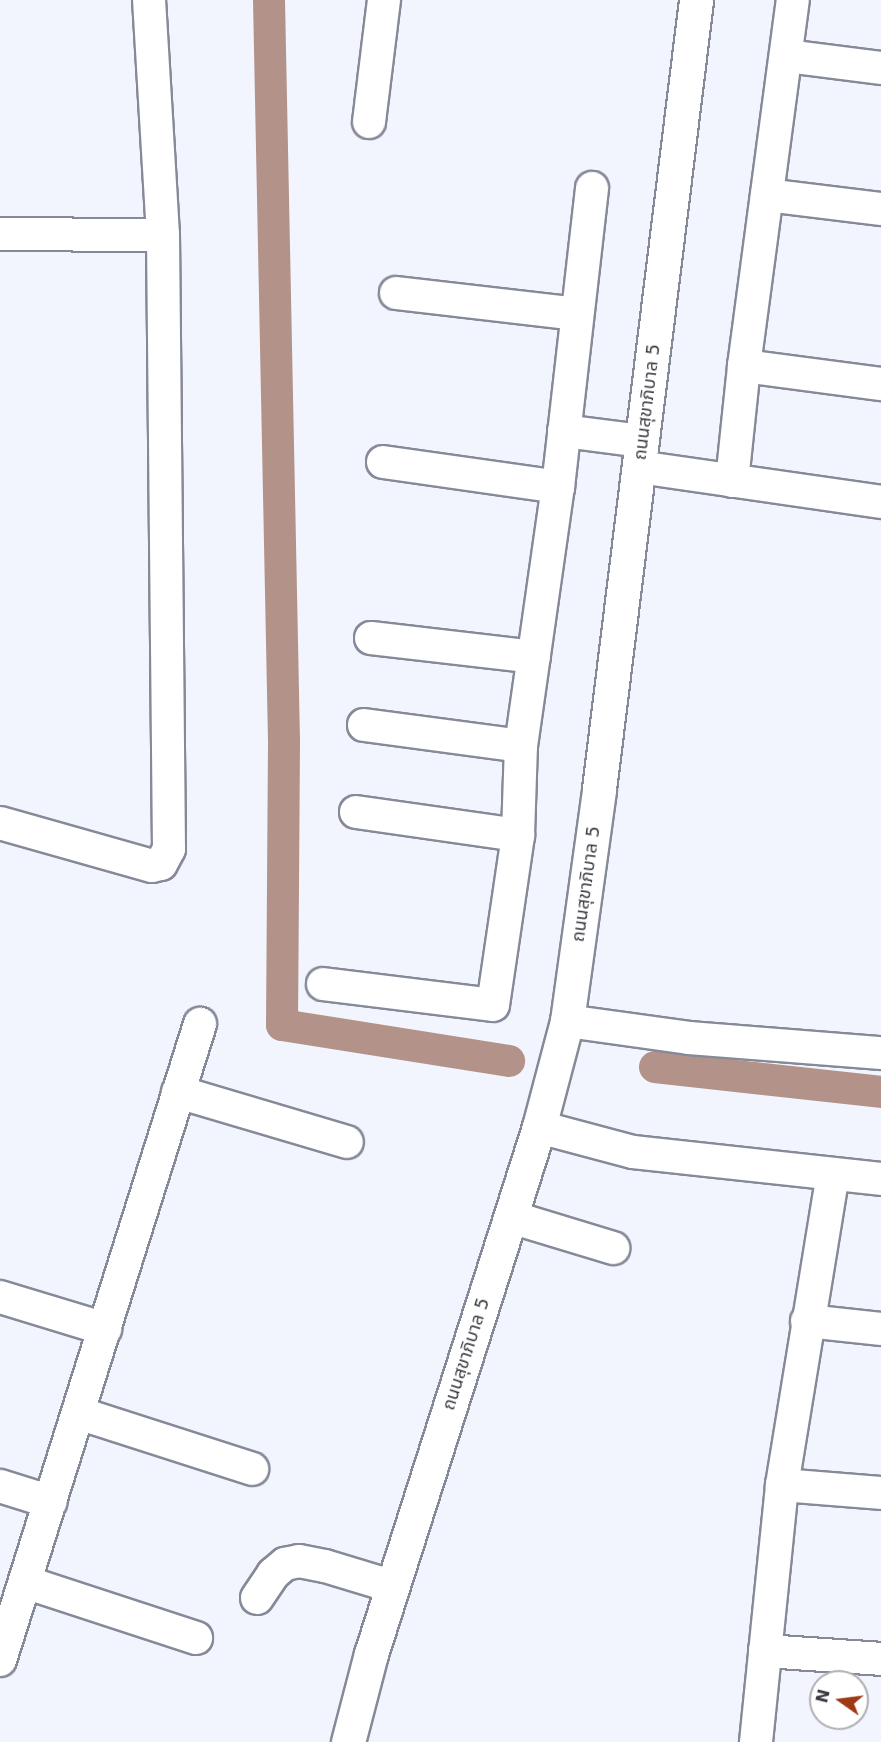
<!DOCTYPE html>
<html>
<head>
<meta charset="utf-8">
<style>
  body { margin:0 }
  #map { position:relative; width:881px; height:1742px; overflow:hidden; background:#f2f5fe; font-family:"DejaVu Sans","Noto Sans Thai",sans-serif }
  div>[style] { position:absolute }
  .canal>* { height:32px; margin:-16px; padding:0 16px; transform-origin:16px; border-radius:16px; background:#b29289 }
  .roads { filter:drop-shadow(2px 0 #858a98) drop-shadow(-2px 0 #858a98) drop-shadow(0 2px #858a98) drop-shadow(0 -2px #858a98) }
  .minor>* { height:32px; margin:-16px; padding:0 16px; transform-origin:16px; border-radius:16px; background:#fff }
  .tertiary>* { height:33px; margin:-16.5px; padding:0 16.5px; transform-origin:16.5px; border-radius:16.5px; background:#fff }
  span { translate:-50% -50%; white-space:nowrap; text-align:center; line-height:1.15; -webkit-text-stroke:4.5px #fff; paint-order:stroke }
  .street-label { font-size:18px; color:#383a40 }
  .north { position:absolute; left:809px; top:1670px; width:60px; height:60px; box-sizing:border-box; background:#fff; border:2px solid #afb0b3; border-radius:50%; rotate:284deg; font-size:16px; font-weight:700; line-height:24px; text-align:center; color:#383a40 }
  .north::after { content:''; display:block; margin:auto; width:21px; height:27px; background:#9f3815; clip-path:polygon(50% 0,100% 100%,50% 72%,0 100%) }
</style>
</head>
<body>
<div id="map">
  <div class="canal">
    <div style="left:269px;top:0;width:742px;rotate:88.84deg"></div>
    <div style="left:284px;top:742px;width:283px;rotate:90.4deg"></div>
    <div style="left:282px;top:1025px;width:230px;rotate:9deg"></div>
    <div style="left:655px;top:1067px;width:227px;rotate:6.3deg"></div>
  </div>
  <div class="roads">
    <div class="minor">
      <div style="left:786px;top:56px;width:96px;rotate:7.2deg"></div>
      <div style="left:369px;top:122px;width:123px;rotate:-83deg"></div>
      <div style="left:767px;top:195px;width:115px;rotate:7deg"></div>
      <div style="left:0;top:234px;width:163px;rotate:0.4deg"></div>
      <div style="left:396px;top:293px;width:182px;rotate:6.6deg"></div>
      <div style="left:744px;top:366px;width:138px;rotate:7.5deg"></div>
      <div style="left:564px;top:431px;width:79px;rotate:7.3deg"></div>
      <div style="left:383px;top:462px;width:177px;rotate:8.1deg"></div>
      <div style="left:558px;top:487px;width:301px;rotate:-83.5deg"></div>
      <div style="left:639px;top:467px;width:245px;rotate:8.2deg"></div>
      <div style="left:732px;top:481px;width:116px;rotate:-84deg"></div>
      <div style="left:744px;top:366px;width:369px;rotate:-82.4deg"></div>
      <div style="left:371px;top:638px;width:164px;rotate:6.6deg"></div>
      <div style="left:364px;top:725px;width:158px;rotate:7.6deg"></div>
      <div style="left:356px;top:812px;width:164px;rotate:8.1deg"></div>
      <div style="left:0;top:823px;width:158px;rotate:15.8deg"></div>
      <div style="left:152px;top:866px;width:9px;rotate:-13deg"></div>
      <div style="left:161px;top:864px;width:17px;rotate:-62deg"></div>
      <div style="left:169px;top:849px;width:614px;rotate:-90.56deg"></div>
      <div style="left:163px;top:235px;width:235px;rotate:-93.4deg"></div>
      <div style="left:323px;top:984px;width:171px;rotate:7deg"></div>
      <div style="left:493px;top:1005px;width:172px;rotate:-81.6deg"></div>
      <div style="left:518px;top:835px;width:89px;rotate:-88.1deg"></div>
      <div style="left:521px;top:746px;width:262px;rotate:-81.9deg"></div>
      <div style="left:567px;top:1021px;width:123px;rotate:7.9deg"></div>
      <div style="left:689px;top:1038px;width:193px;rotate:4.5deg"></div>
      <div style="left:178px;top:1092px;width:176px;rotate:16.5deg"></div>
      <div style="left:539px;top:1127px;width:97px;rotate:14.9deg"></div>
      <div style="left:633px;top:1152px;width:249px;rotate:6.2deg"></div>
      <div style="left:511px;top:1217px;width:107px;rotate:16.9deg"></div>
      <div style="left:0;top:1297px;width:110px;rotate:16.9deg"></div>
      <div style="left:807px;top:1321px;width:74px;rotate:6.2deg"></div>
      <div style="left:78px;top:1413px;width:183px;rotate:17.8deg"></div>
      <div style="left:782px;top:1485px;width:99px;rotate:4.6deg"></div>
      <div style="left:0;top:1486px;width:53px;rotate:17.4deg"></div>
      <div style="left:25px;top:1582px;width:180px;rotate:18.1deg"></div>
      <div style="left:257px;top:1598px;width:29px;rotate:-56deg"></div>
      <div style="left:273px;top:1574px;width:16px;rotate:-40deg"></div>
      <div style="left:285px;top:1564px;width:14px;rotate:-12deg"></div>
      <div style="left:299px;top:1561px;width:26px;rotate:11deg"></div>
      <div style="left:325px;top:1566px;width:69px;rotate:16.9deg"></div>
      <div style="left:765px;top:1651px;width:116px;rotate:3.9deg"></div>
      <div style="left:0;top:1660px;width:667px;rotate:-72.54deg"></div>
      <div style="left:756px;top:1742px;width:258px;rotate:-84.2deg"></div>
      <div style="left:782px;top:1485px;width:315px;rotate:-80.7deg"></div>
    </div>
    <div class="tertiary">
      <div style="left:348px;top:1742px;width:91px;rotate:-75.4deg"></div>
      <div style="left:371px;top:1654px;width:553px;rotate:-72.32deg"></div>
      <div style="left:539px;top:1127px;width:110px;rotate:-75.2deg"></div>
      <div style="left:567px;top:1021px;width:234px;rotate:-82.1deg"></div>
      <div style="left:599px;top:789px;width:795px;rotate:-82.99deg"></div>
    </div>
  </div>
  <div class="street-label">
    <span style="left:647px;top:402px;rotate:-83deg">ถนนสุขาภิบาล 5</span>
    <span style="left:586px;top:884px;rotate:-82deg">ถนนสุขาภิบาล 5</span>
    <span style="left:466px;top:1354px;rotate:-72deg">ถนนสุขาภิบาล 5</span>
  </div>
  <div class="north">N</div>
</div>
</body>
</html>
